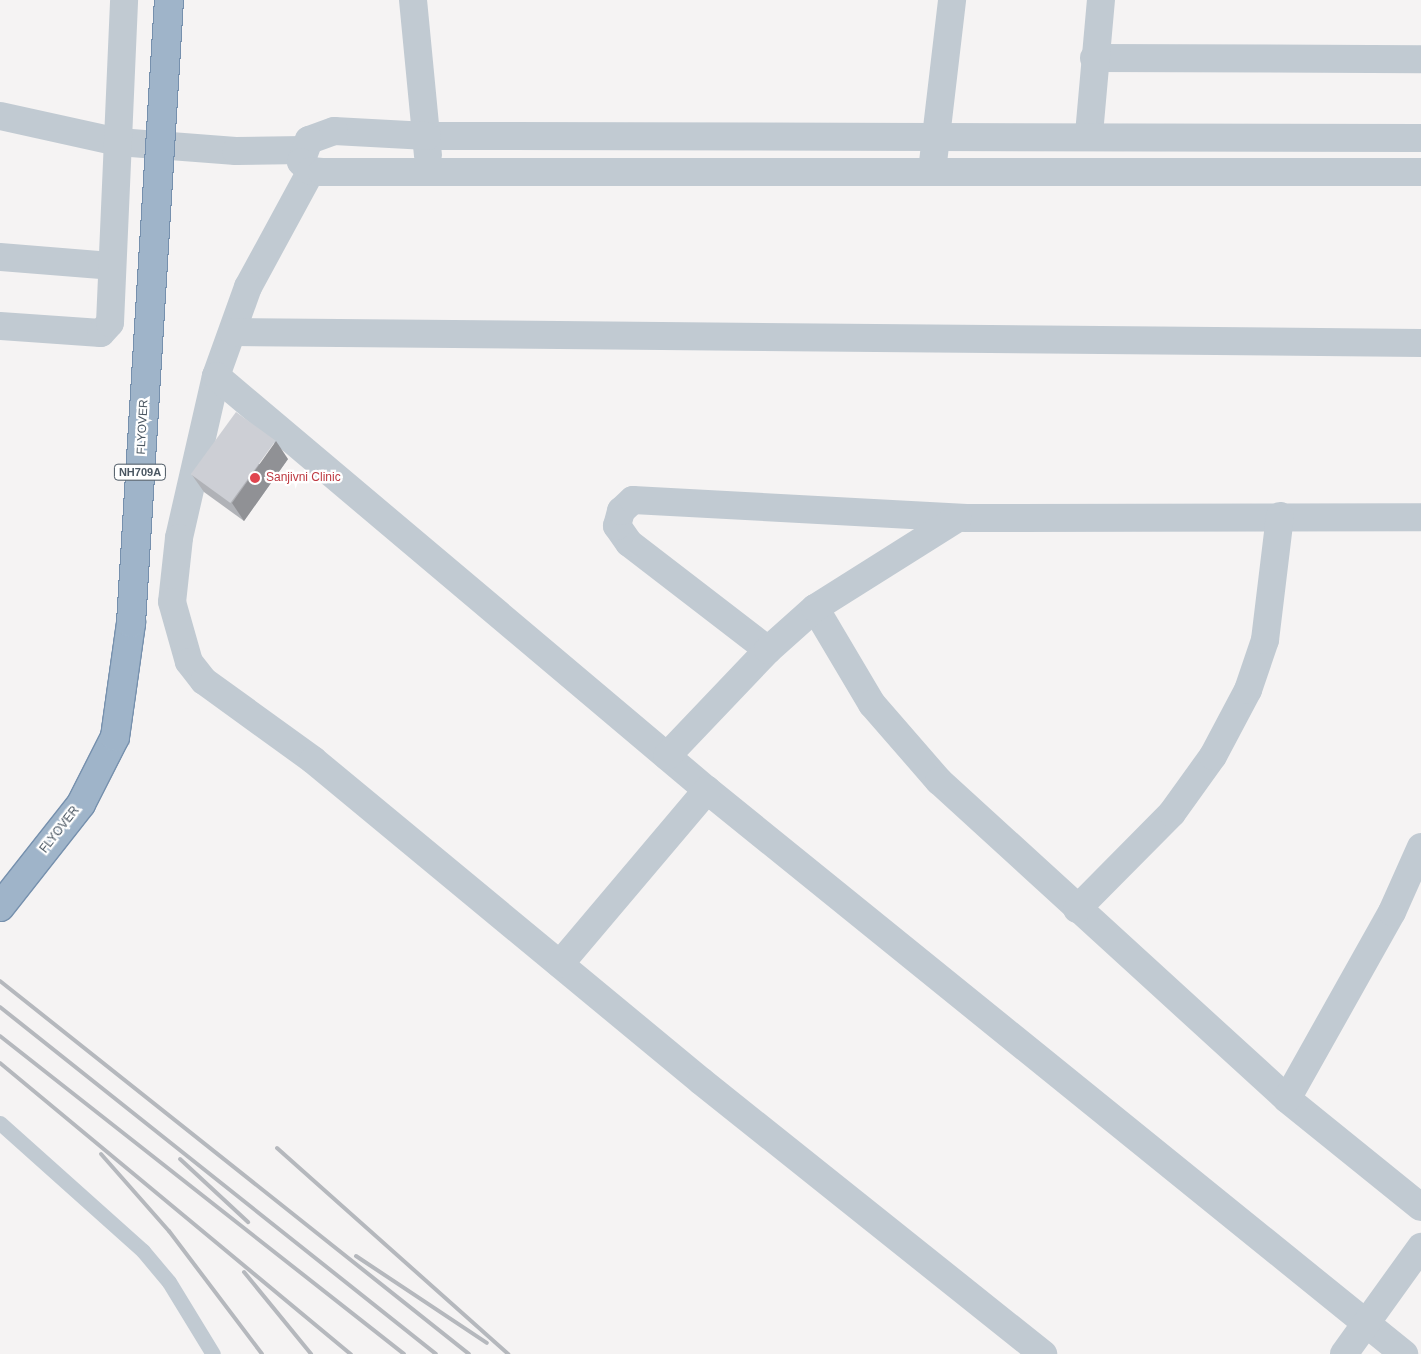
<!DOCTYPE html>
<html>
<head>
<meta charset="utf-8">
<style>
  body { margin:0 }
  #map { position:relative; width:1421px; height:1354px; overflow:hidden; background:#f5f3f3; font-family:Helvetica,sans-serif }
  div>[style] { position:absolute }
  .service>* { height:15px; margin:-7.5px; padding:0 7.5px; transform-origin:7.5px; border-radius:7.5px; background:#c1cad2 }
  .minor>* { height:28px; margin:-14px; padding:0 14px; transform-origin:14px; border-radius:14px; background:#c1cad2 }
  .tertiary>* { height:28px; margin:-14px; padding:0 14px; transform-origin:14px; border-radius:14px; background:#c1cad2 }
  .rail>* { height:4px; margin:-2px; padding:0 2px; transform-origin:2px; border-radius:2px; background:#b5b8bd }
  .bridges { filter:drop-shadow(1px 0 #7690ad) drop-shadow(-1px 0 #7690ad) drop-shadow(0 1px #7690ad) drop-shadow(0 -1px #7690ad) }
  .trunk-bridge>* { height:28px; margin:-14px; padding:0 14px; transform-origin:14px; border-radius:14px; background:#9fb4c9 }
  .wall>* { inset:0; background:#b0b2b7 }
  .shaded-wall>* { inset:0; background:#909195 }
  .building>* { inset:0; background:#cdcfd5; transform-origin:0 0 }
  .dots>* { width:14px; height:14px; translate:-50% -50%; box-sizing:border-box; border:2px solid #fff; border-radius:50% }
  span { translate:-50% -50%; white-space:nowrap; text-align:center; line-height:1.15; -webkit-text-stroke:4.5px #fff; paint-order:stroke }
  .shield-label span { padding:1px 4px; background:#fff; border:1px solid; border-radius:4px; -webkit-text-stroke-width:0 }
  .shield-label { font-size:11px; color:#4a5661; font-weight:700 }
  .street-label { font-size:12px; color:#4a5661 }
  .health-label { font-size:12px; color:#be3a42 }
  .left { translate:0 -50%; text-align:left }
</style>
</head>
<body>
<div id="map">
  <div class="service">
    <div style="left:0;top:1123px;width:192px;rotate:41.8deg"></div>
    <div style="left:143px;top:1251px;width:40px;rotate:50deg"></div>
    <div style="left:169px;top:1282px;width:84px;rotate:58.6deg"></div>
  </div>
  <div class="minor">
    <div style="left:1094px;top:58px;width:327px;rotate:0.2deg"></div>
    <div style="left:0;top:116px;width:121px;rotate:12.4deg"></div>
    <div style="left:118px;top:142px;width:118px;rotate:4.4deg"></div>
    <div style="left:236px;top:151px;width:67px;rotate:-0.9deg"></div>
    <div style="left:1089px;top:134px;width:135px;rotate:-84.9deg"></div>
    <div style="left:311px;top:171px;width:132px;rotate:118.5deg"></div>
    <div style="left:248px;top:287px;width:95px;rotate:109.8deg"></div>
    <div style="left:216px;top:376px;width:166px;rotate:102.9deg"></div>
    <div style="left:179px;top:538px;width:64px;rotate:96.2deg"></div>
    <div style="left:172px;top:602px;width:62px;rotate:74.2deg"></div>
    <div style="left:189px;top:662px;width:24px;rotate:52deg"></div>
    <div style="left:204px;top:681px;width:135px;rotate:35.9deg"></div>
    <div style="left:313px;top:760px;width:504px;rotate:39.6deg"></div>
    <div style="left:701px;top:1081px;width:438px;rotate:38.6deg"></div>
    <div style="left:932px;top:171px;width:172px;rotate:-83.3deg"></div>
    <div style="left:0;top:257px;width:111px;rotate:4.6deg"></div>
    <div style="left:0;top:326px;width:101px;rotate:4deg"></div>
    <div style="left:101px;top:333px;width:13px;rotate:-48deg"></div>
    <div style="left:110px;top:323px;width:323px;rotate:-87.5deg"></div>
    <div style="left:233px;top:332px;width:1188px;rotate:0.53deg"></div>
    <div style="left:216px;top:376px;width:642px;rotate:40.14deg"></div>
    <div style="left:707px;top:790px;width:897px;rotate:38.98deg"></div>
    <div style="left:815px;top:608px;width:112px;rotate:59.3deg"></div>
    <div style="left:872px;top:704px;width:102px;rotate:49deg"></div>
    <div style="left:939px;top:781px;width:471px;rotate:42.4deg"></div>
    <div style="left:1287px;top:1099px;width:172px;rotate:38.9deg"></div>
    <div style="left:768px;top:650px;width:175px;rotate:-142.4deg"></div>
    <div style="left:629px;top:543px;width:21px;rotate:-125deg"></div>
    <div style="left:617px;top:526px;width:16px;rotate:-75deg"></div>
    <div style="left:621px;top:511px;width:16px;rotate:-43deg"></div>
    <div style="left:633px;top:500px;width:334px;rotate:3.1deg"></div>
    <div style="left:967px;top:518px;width:454px;rotate:-0.1deg"></div>
    <div style="left:667px;top:756px;width:146px;rotate:-46.4deg"></div>
    <div style="left:768px;top:650px;width:63px;rotate:-41.8deg"></div>
    <div style="left:815px;top:608px;width:169px;rotate:-32.2deg"></div>
    <div style="left:1077px;top:909px;width:135px;rotate:-45.3deg"></div>
    <div style="left:1172px;top:813px;width:70px;rotate:-54.3deg"></div>
    <div style="left:1213px;top:756px;width:75px;rotate:-62.1deg"></div>
    <div style="left:1248px;top:690px;width:53px;rotate:-71.2deg"></div>
    <div style="left:1265px;top:640px;width:125px;rotate:-83.1deg"></div>
    <div style="left:560px;top:964px;width:228px;rotate:-49.8deg"></div>
    <div style="left:1287px;top:1099px;width:214px;rotate:-60.7deg"></div>
    <div style="left:1392px;top:912px;width:71px;rotate:-66deg"></div>
    <div style="left:1344px;top:1354px;width:132px;rotate:-54.3deg"></div>
  </div>
  <div class="tertiary">
    <div style="left:413px;top:0;width:156px;rotate:84.5deg"></div>
    <div style="left:1421px;top:138px;width:994px;rotate:-179.88deg"></div>
    <div style="left:427px;top:136px;width:93px;rotate:-176.9deg"></div>
    <div style="left:334px;top:131px;width:27px;rotate:160deg"></div>
    <div style="left:309px;top:140px;width:23px;rotate:110deg"></div>
    <div style="left:301px;top:162px;width:13px;rotate:42deg"></div>
    <div style="left:311px;top:171px;width:11px;rotate:5deg"></div>
    <div style="left:322px;top:172px;width:1099px"></div>
  </div>
  <div class="rail">
    <div style="left:0;top:981px;width:599px;rotate:38.5deg"></div>
    <div style="left:0;top:1007px;width:557px;rotate:38.52deg"></div>
    <div style="left:0;top:1036px;width:514px;rotate:38.21deg"></div>
    <div style="left:0;top:1063px;width:456px;rotate:39.7deg"></div>
    <div style="left:277px;top:1148px;width:310px;rotate:41.7deg"></div>
    <div style="left:101px;top:1154px;width:103px;rotate:48.6deg"></div>
    <div style="left:169px;top:1231px;width:154px;rotate:52.9deg"></div>
    <div style="left:180px;top:1159px;width:93px;rotate:42.8deg"></div>
    <div style="left:356px;top:1256px;width:157px;rotate:33.6deg"></div>
    <div style="left:244px;top:1272px;width:106px;rotate:50.7deg"></div>
  </div>
  <div class="bridges">
    <div class="trunk-bridge">
      <div style="left:0;top:907px;width:131px;rotate:-51.8deg"></div>
      <div style="left:81px;top:804px;width:75px;rotate:-63.1deg"></div>
      <div style="left:115px;top:737px;width:115px;rotate:-82deg"></div>
      <div style="left:131px;top:623px;width:624px;rotate:-86.51deg"></div>
    </div>
  </div>
  <div class="wall">
    <div style="clip-path:polygon(288px 459px,244px 521px,204px 492px,192px 475px)"></div>
  </div>
  <div class="shaded-wall">
    <div style="clip-path:polygon(276px 441px,288px 459px,244px 521px,232px 503px)"></div>
  </div>
  <div class="building">
    <div style="left:236px;top:412px;width:49px;height:77px;rotate:36deg"></div>
  </div>
  <div class="dots">
    <div style="left:255px;top:478px;background:#e0444e"></div>
  </div>
  <div class="shield-label">
    <span style="left:140px;top:472px">NH709A</span>
  </div>
  <div class="street-label">
    <span style="left:143px;top:427px;rotate:-87deg">FLYOVER</span>
    <span style="left:60px;top:830px;rotate:-52deg">FLYOVER</span>
  </div>
  <div class="health-label">
    <span class="left" style="left:266px;top:478px">Sanjivni Clinic</span>
  </div>
</div>
</body>
</html>
